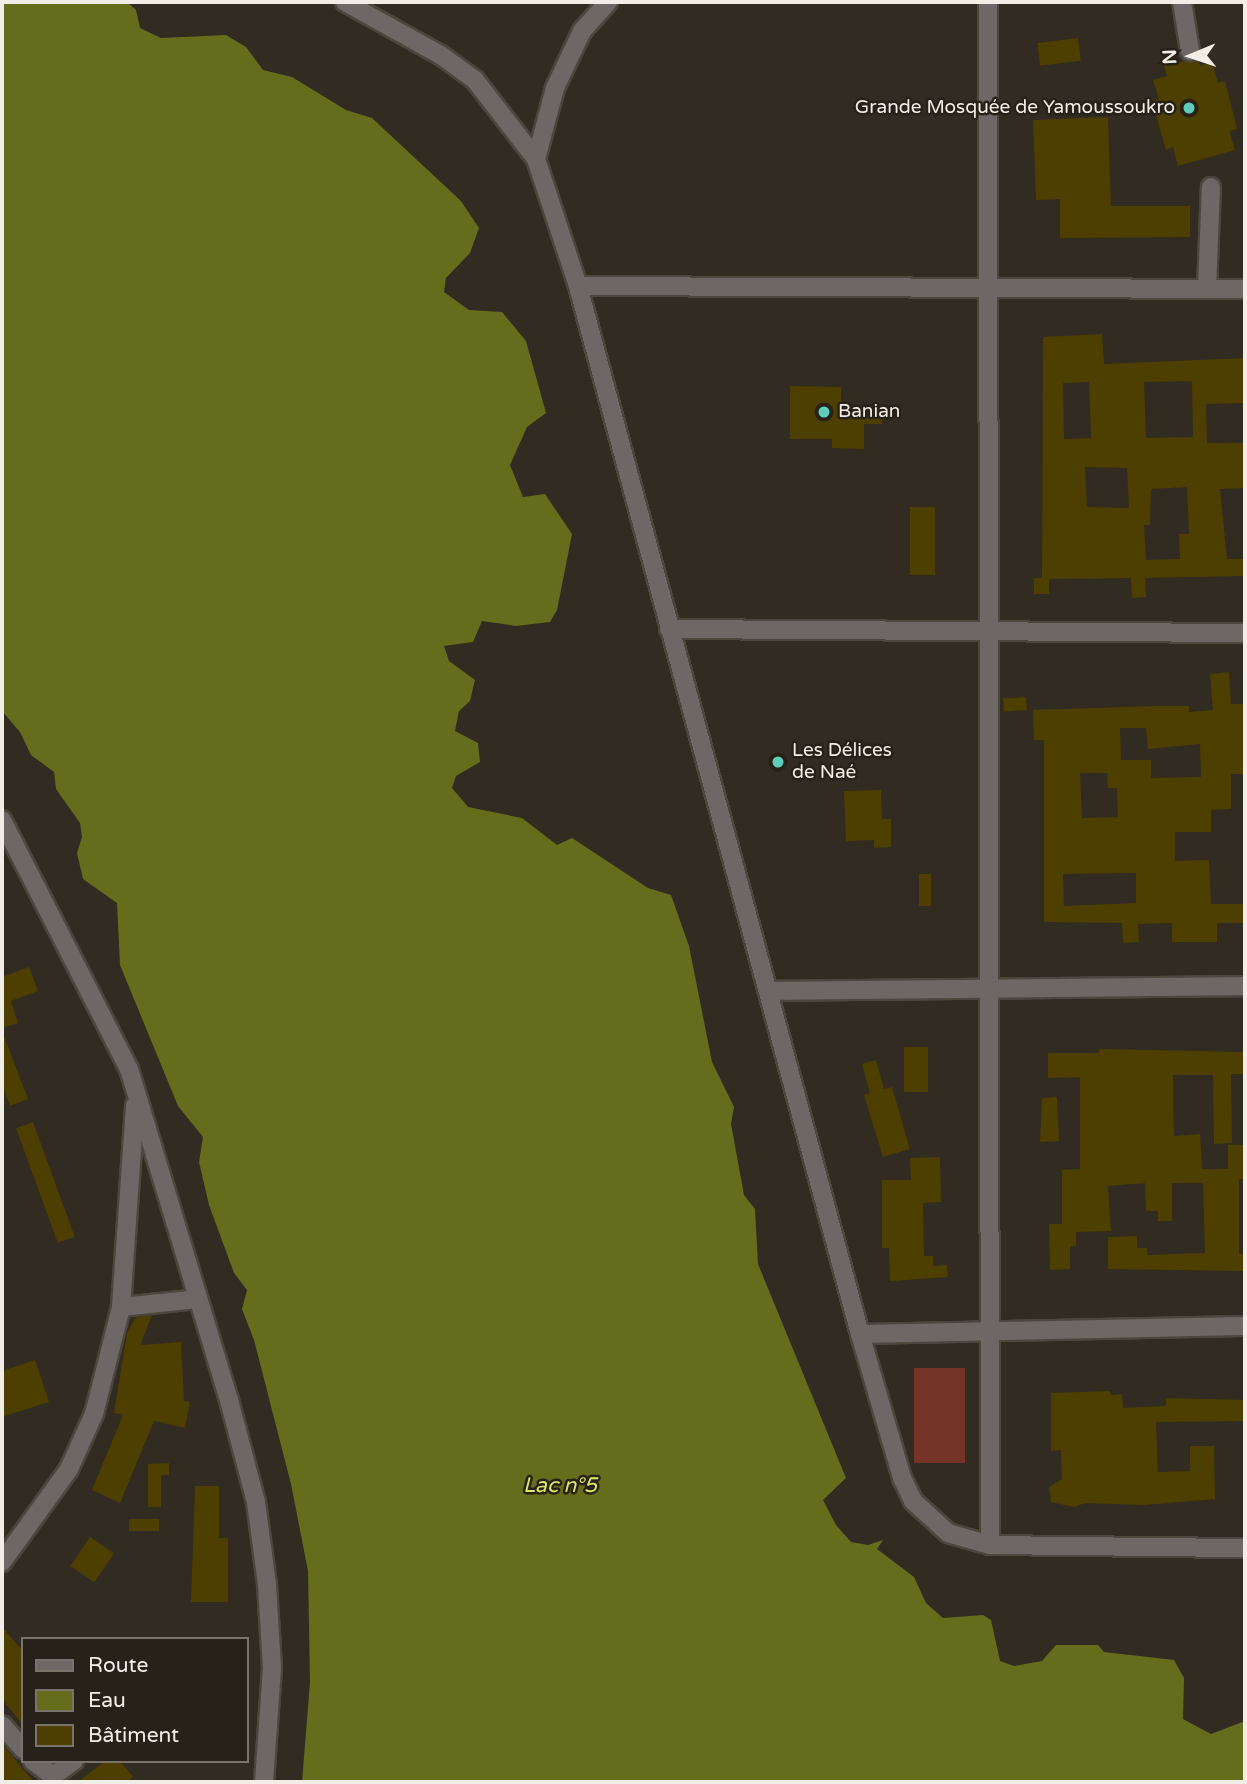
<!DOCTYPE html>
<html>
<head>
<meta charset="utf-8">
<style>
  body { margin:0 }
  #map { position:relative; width:1247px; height:1784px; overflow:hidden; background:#312b22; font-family:"Varela Round",sans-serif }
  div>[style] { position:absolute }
  .green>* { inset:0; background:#763328; transform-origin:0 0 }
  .water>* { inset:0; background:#636d1c }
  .building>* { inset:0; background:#4d3f00; transform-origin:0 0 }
  .roads { filter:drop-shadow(2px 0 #4c463e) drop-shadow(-2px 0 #4c463e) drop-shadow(0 2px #4c463e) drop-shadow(0 -2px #4c463e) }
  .minor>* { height:18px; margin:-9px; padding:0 9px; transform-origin:9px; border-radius:9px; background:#6d6865 }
  .dots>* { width:19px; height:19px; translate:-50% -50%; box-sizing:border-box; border:4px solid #272119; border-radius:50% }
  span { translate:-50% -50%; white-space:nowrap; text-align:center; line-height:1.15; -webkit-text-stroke:5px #272119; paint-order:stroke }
  .poi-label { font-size:19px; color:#f1ede7 }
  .right { translate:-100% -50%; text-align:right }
  .left { translate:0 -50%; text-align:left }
  .water-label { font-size:21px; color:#d9eb65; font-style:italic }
  .frame { position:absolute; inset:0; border:4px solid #f1ede7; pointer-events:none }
  .legend { position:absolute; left:21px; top:1637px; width:228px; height:126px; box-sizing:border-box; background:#272119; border:2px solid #78736b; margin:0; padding:9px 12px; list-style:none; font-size:21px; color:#f1ede7 }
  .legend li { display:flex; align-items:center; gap:14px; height:35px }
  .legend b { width:35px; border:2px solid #78736b }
  .north { position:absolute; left:1156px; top:21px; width:70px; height:70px; -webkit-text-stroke:5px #272119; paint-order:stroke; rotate:268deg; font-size:19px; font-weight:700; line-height:28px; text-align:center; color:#f1ede7 }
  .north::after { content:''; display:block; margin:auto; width:24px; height:32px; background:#f1ede7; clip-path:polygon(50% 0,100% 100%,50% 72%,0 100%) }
</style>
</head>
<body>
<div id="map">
  <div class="green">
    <div style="left:965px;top:1368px;width:95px;height:51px;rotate:90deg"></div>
  </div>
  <div class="water">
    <div style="clip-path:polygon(2px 2px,127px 2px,136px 10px,140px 28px,161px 38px,226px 35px,246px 47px,263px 70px,292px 77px,346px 110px,372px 118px,461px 201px,479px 228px,470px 253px,446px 278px,444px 292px,469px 310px,502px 312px,526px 341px,546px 413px,527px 427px,510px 465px,523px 497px,545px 494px,572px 534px,557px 610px,550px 622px,516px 626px,482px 621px,473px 642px,444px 646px,449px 661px,475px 680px,470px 701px,459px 711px,455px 731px,478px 743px,480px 762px,456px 776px,452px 788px,468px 807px,522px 818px,557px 845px,572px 838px,648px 888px,671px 895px,689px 946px,712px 1062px,734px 1107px,731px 1124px,744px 1195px,755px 1209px,758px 1264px,846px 1478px,823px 1500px,836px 1525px,851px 1542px,868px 1545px,883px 1540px,877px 1549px,914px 1577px,926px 1603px,943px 1618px,983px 1615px,991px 1620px,1000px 1661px,1014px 1666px,1042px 1661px,1056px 1645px,1098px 1645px,1104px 1652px,1174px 1660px,1184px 1678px,1183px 1719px,1211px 1734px,1245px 1721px,1245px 1782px,302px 1782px,310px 1682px,308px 1571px,291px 1484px,254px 1340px,242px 1309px,247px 1290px,234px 1273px,209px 1205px,199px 1162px,203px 1137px,178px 1106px,120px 965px,117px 903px,83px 879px,77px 853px,82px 837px,80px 823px,56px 789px,54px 772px,31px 755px,20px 732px,2px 711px)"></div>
  </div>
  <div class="building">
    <div style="left:1078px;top:38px;width:23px;height:41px;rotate:83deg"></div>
    <div style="clip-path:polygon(1198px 59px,1200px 66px,1212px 62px,1218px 83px,1225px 81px,1237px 129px,1229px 131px,1235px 150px,1178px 166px,1173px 147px,1166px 150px,1152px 101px,1159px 99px,1153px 80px,1167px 76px,1164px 65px)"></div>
    <div style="clip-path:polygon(1108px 117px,1111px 206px,1190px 206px,1190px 237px,1060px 238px,1060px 199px,1036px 200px,1033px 120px)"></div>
    <div style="clip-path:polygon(evenodd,1102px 334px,1104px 364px,1245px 358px,1245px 403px,1206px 404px,1207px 443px,1245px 443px,1245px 488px,1220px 489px,1227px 559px,1245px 559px,1245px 576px,1145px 578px,1146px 597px,1132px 598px,1131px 578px,1049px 579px,1049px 594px,1034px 594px,1034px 578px,1042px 578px,1043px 337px,1102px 334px,1192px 381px,1193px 437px,1146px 438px,1144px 382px,1192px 381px,1102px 334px,1089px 382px,1091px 438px,1064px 439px,1063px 383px,1089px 382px,1102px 334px,1085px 467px,1127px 468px,1129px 508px,1087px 507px,1085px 467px,1102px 334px,1187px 487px,1189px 534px,1179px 534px,1180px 559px,1146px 560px,1144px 525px,1150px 525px,1151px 489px,1187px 487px)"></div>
    <div style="clip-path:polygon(790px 386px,841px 387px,841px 412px,864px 412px,864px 406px,883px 406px,882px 424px,864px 424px,864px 449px,832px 448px,832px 439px,790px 439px)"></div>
    <div style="left:910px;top:507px;width:25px;height:68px"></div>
    <div style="clip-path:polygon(evenodd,1229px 672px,1231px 704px,1245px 704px,1245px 774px,1231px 774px,1231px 809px,1211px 810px,1211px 832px,1175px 832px,1175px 861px,1209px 860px,1211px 904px,1245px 904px,1245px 923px,1217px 923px,1217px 942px,1172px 942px,1172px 923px,1138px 924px,1139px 942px,1123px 943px,1122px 923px,1044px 922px,1044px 740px,1034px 740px,1033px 710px,1155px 706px,1189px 706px,1189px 712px,1213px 710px,1210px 674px,1229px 672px,1120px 728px,1146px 728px,1148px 749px,1200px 744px,1201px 777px,1151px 778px,1151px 760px,1121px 760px,1120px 728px,1229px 672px,1080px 773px,1107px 773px,1108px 788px,1117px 788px,1118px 817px,1082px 818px,1080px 773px,1229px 672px,1136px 873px,1136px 903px,1064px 906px,1063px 874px,1136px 873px)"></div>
    <div style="left:1026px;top:697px;width:13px;height:23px;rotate:86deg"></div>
    <div style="clip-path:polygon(881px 790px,882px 819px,891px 819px,891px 847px,874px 848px,874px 840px,846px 841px,844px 791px)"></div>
    <div style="left:919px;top:874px;width:12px;height:32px"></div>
    <div style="clip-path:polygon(29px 967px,38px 991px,11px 1001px,18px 1023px,2px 1028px,2px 977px)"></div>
    <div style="clip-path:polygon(2px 1031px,28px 1099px,10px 1106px,2px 1084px)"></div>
    <div style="left:904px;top:1047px;width:24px;height:45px"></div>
    <div style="clip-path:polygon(1099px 1049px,1245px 1052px,1245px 1074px,1231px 1074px,1232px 1143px,1214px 1144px,1213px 1075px,1173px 1075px,1174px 1136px,1200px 1134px,1202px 1169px,1228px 1169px,1228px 1145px,1245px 1145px,1245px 1179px,1239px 1179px,1239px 1254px,1245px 1254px,1245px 1271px,1108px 1269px,1108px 1237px,1137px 1236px,1137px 1248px,1147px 1248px,1147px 1255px,1205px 1253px,1203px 1183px,1172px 1183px,1172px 1221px,1158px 1221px,1158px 1211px,1146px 1211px,1145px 1183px,1108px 1186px,1111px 1231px,1076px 1232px,1076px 1246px,1070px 1246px,1070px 1269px,1050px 1270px,1049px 1224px,1062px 1224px,1062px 1170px,1080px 1169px,1080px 1077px,1048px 1078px,1048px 1053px,1099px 1053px)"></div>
    <div style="clip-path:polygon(876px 1060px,884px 1089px,892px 1087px,910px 1149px,883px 1157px,864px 1095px,870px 1093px,862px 1064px)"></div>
    <div style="clip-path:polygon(1057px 1097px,1059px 1141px,1040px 1142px,1042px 1098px)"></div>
    <div style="left:33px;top:1122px;width:122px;height:18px;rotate:70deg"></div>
    <div style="clip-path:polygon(940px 1157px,941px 1202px,923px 1203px,924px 1256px,933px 1256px,933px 1266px,947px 1265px,948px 1277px,890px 1281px,889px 1248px,882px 1248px,882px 1180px,911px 1180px,910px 1158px)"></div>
    <div style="clip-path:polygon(152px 1315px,140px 1345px,181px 1342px,184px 1401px,190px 1402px,185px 1428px,154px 1421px,120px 1503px,92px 1490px,123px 1415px,114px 1413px,127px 1333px,136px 1317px)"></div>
    <div style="clip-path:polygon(35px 1360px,49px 1402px,2px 1417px,2px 1371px)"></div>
    <div style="clip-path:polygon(1110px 1391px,1110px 1395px,1122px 1394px,1123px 1408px,1166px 1406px,1166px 1398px,1245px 1400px,1245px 1421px,1156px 1422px,1158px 1472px,1190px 1471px,1190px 1446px,1214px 1446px,1215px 1499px,1144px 1505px,1085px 1503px,1074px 1507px,1051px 1502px,1049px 1487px,1062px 1479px,1061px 1450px,1051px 1451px,1051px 1393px)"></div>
    <div style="clip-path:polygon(169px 1463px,169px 1475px,161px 1475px,161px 1507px,148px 1507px,148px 1464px)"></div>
    <div style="clip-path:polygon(195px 1486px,219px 1486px,219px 1538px,228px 1538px,228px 1602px,191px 1602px)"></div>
    <div style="left:129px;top:1519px;width:30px;height:12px"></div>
    <div style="left:90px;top:1537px;width:29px;height:35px;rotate:34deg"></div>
    <div style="clip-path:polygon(2px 1627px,23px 1651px,23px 1725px,2px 1699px)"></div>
    <div style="clip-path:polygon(2px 1744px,34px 1782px,2px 1782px)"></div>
    <div style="clip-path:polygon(105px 1761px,120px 1761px,133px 1777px,127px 1782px,78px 1782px)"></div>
  </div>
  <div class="roads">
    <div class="minor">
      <div style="left:345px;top:2px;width:111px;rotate:29.1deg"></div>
      <div style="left:442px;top:56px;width:41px;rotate:36deg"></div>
      <div style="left:475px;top:80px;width:100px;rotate:52.3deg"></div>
      <div style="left:536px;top:159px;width:134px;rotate:71.7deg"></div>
      <div style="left:578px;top:286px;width:1085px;rotate:74.94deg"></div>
      <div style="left:860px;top:1334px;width:150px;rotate:73.7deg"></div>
      <div style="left:902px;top:1478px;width:25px;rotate:64deg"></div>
      <div style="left:913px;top:1501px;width:47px;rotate:42.4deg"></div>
      <div style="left:948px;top:1533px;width:44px;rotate:15.9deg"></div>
      <div style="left:990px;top:1545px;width:255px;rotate:0.7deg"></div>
      <div style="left:988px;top:2px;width:1543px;rotate:89.93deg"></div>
      <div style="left:1182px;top:2px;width:50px;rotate:80.7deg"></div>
      <div style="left:536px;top:159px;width:73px;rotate:-75deg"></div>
      <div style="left:555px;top:88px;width:63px;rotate:-64.7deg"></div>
      <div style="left:582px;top:31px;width:39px;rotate:-48deg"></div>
      <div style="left:578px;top:286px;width:667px;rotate:0.26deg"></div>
      <div style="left:1207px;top:289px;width:102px;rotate:-87.8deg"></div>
      <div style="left:669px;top:629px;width:576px;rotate:0.4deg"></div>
      <div style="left:2px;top:820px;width:280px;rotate:63deg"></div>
      <div style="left:129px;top:1069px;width:346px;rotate:73.2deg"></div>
      <div style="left:229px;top:1400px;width:106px;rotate:75.2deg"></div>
      <div style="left:256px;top:1502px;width:83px;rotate:82.4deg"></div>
      <div style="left:267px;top:1584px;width:84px;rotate:86.6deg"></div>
      <div style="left:272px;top:1668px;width:114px;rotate:94deg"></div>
      <div style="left:768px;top:991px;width:477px;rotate:-0.6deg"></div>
      <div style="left:121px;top:1307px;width:77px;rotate:-5.9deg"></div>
      <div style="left:860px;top:1334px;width:385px;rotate:-1.2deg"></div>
      <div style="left:2px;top:1562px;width:115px;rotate:-54.2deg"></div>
      <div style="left:69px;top:1469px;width:60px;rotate:-65.6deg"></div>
      <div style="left:94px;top:1414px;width:110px;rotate:-75.8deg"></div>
      <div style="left:121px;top:1307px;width:202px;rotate:-86deg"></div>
      <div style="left:2px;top:1725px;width:32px;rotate:49deg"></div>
      <div style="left:33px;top:1761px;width:25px;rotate:37deg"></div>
      <div style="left:53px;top:1776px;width:26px;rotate:-36deg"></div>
    </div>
  </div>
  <div class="dots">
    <div style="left:1189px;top:108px;background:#5dceb9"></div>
    <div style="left:824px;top:412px;background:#5dceb9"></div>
    <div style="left:778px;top:762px;background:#5dceb9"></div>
  </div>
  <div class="poi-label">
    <span class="right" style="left:1175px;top:108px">Grande Mosquée de Yamoussoukro</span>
    <span class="left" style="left:838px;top:412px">Banian</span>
    <span class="left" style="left:792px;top:762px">Les Délices<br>de Naé</span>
  </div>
  <div class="water-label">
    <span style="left:560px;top:1486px">Lac n°5</span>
  </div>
  <div class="frame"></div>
  <ul class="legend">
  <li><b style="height:9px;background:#6d6865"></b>Route</li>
  <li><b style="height:19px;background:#636d1c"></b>Eau</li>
  <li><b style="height:19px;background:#4d3f00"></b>Bâtiment</li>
  </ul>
  <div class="north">N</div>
</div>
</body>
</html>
